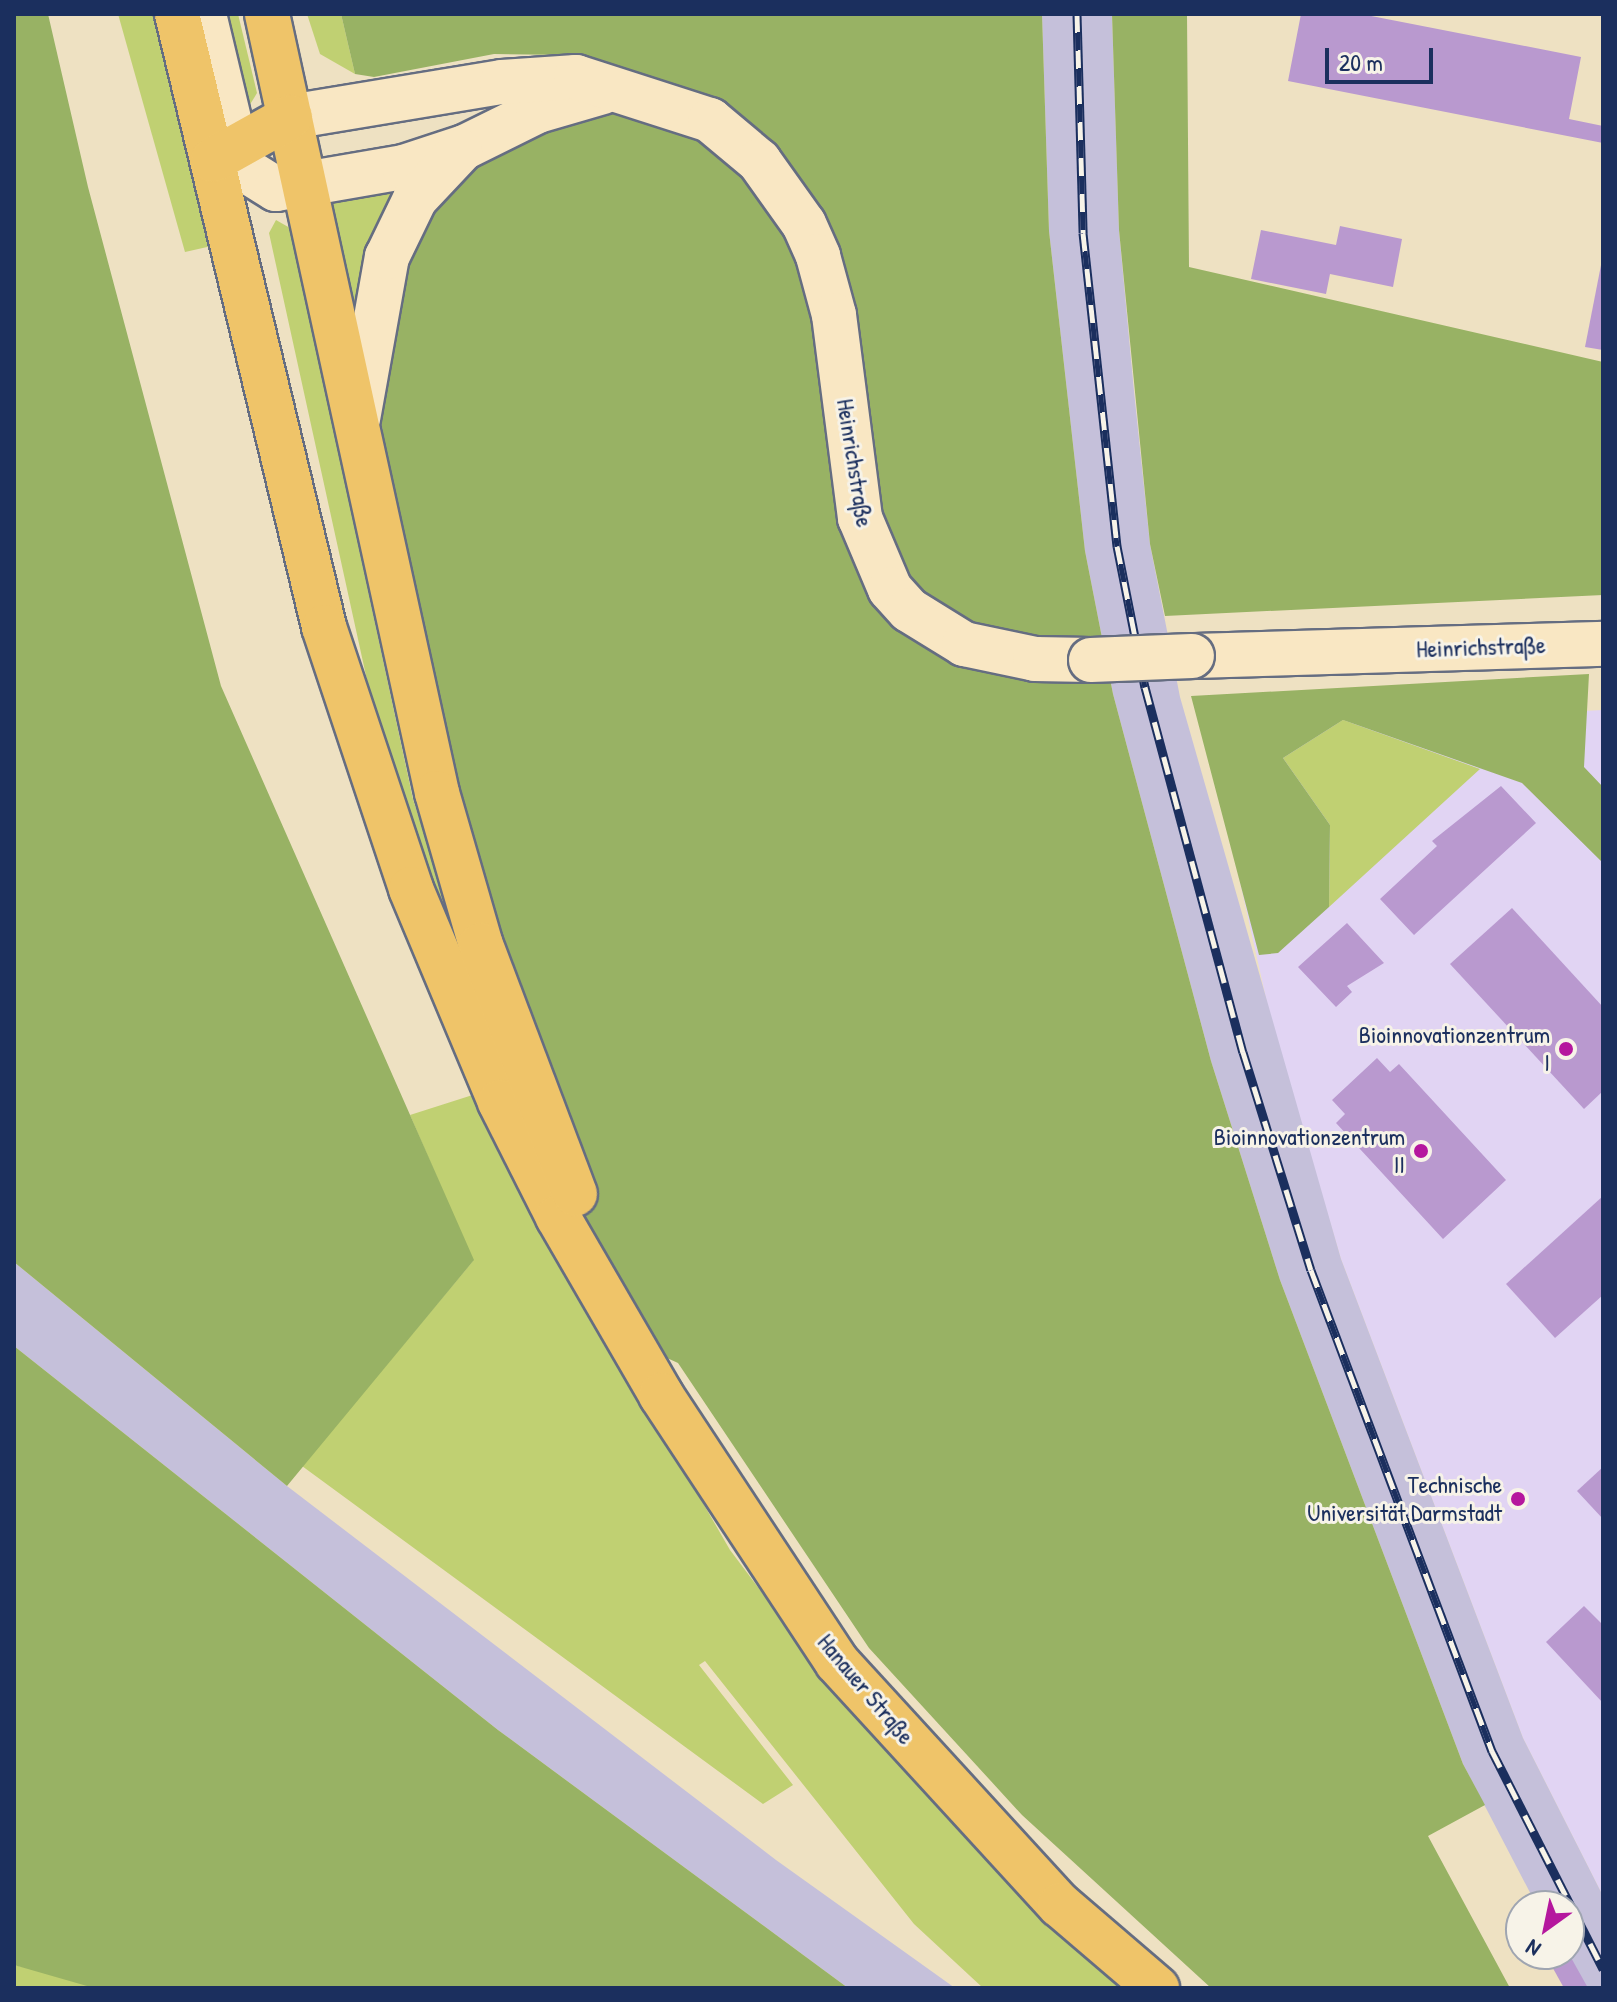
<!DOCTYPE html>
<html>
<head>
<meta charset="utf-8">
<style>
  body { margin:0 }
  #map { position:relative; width:1617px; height:2002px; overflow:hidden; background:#eee1c2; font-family:"Patrick Hand",sans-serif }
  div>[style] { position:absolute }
  .built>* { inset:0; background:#e1d4f3 }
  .industrial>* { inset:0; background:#c5c0da }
  .green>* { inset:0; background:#c0d072 }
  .forest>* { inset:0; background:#98b264 }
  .building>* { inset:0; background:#b999cf }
  .roads { filter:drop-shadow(2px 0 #656d81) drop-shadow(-2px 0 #656d81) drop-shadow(0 2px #656d81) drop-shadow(0 -2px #656d81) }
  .secondary>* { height:44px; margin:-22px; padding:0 22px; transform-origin:22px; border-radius:22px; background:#f9e7c3 }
  .primary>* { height:44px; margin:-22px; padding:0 22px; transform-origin:22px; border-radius:22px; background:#efc469 }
  .rail>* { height:9px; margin-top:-4.5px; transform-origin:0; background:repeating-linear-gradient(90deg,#f7f3e8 0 18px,#1b2f5e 0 36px); box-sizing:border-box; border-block:2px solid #1b2f5e }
  .bridges { filter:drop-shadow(2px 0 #656d81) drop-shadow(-2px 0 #656d81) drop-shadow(0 2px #656d81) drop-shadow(0 -2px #656d81) }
  .secondary-bridge>* { height:44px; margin:-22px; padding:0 22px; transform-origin:22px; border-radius:22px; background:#f9e7c3 }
  .dots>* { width:22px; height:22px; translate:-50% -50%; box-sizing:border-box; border:4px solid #f7f3e8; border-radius:50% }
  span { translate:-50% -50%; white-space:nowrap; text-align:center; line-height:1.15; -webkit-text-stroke:6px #f7f3e8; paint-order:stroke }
  .street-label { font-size:24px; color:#1b2f5e }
  .poi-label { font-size:24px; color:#1b2f5e }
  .right { translate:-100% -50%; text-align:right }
  .frame { position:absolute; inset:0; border:16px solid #1b2f5e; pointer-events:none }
  .north { position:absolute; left:1505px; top:1890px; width:80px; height:80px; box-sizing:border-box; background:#f7f3e8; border:2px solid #9fa5b1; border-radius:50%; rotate:213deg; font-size:22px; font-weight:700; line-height:32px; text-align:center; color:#1b2f5e }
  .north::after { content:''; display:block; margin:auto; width:28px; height:36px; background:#b5179e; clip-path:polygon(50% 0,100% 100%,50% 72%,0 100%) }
  .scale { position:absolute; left:1325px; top:48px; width:108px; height:36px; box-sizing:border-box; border:4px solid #1b2f5e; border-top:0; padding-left:10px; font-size:24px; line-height:28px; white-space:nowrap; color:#1b2f5e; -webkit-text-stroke:6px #f7f3e8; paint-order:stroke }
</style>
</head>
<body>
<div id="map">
  <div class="built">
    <div style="clip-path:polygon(1603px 710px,1603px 1896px,1523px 1738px,1341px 1259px,1274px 1034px,1206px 730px)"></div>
  </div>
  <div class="industrial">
    <div style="clip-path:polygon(1042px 14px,1112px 14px,1119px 230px,1134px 391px,1150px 544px,1180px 697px,1341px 1259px,1523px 1738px,1603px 1896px,1603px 1988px,1580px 1988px,1562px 1954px,1569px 1954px,1569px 1906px,1537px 1906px,1463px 1764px,1280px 1280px,1211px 1061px,1113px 694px,1085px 551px,1049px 231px)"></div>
    <div style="clip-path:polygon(14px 1262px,287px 1486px,776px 1860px,955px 1988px,848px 1988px,498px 1730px,14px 1346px)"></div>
  </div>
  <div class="green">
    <div style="clip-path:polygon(118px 14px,162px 14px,216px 245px,185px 252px)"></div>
    <div style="clip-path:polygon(216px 14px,238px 14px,257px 93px,249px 106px,245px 106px)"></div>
    <div style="clip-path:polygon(307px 14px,341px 14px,355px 74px,320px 54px)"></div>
    <div style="clip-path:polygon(398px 188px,367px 252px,351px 315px,327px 201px)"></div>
    <div style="clip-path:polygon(276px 220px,290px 228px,413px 799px,463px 956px,473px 1008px,372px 703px,269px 233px)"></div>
    <div style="clip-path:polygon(1343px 720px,1480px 769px,1329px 907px,1330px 825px,1283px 758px)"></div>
    <div style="clip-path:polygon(482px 1092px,620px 1359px,730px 1550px,842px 1699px,986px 1860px,1123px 1988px,983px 1988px,914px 1924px,705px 1661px,699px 1665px,793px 1785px,763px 1804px,302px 1466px,473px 1261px,410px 1115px)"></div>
    <div style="clip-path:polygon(14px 1965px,56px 1974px,94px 1988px,14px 1988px)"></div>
  </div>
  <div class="forest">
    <div style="clip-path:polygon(14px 14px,48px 14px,88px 187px,221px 686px,474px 1260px,287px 1486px,14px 1262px)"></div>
    <div style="clip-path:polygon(341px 14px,1042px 14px,1049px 231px,1085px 551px,1113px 694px,1211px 1061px,1280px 1280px,1463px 1764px,1485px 1805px,1428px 1836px,1510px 1988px,1211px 1988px,1022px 1815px,869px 1648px,678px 1363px,632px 1342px,536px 1093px,414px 694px,377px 385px,403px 262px,451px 181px,511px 142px,565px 126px,586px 97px,642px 76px,569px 55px,494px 54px,374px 77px,355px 74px)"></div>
    <div style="clip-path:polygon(1112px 14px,1187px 14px,1189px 267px,1603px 362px,1603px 595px,1165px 616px,1150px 544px,1119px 230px)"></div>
    <div style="clip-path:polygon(1589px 674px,1584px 767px,1603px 787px,1603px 863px,1522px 783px,1343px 720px,1283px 758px,1330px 825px,1329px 907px,1278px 953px,1259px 955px,1191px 696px)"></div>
    <div style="clip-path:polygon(14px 1346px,498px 1730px,848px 1988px,94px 1988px,14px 1965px)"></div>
  </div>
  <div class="building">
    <div style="clip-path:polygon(1301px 14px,1361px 14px,1581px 57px,1569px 119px,1603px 126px,1603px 143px,1288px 81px)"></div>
    <div style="clip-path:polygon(1340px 226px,1402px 239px,1393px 287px,1330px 274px,1326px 294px,1251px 279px,1261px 230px,1336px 245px)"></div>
    <div style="clip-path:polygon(1602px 260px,1603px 260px,1603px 350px,1585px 347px)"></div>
    <div style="clip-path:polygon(1501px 786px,1536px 823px,1414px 935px,1380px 899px,1437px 846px,1432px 841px)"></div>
    <div style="clip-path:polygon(1512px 908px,1603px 1007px,1603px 1091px,1584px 1109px,1450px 964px)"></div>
    <div style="clip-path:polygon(1347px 923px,1384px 963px,1347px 986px,1352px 992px,1336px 1007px,1298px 967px)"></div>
    <div style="clip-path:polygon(1377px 1058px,1390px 1072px,1399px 1064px,1506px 1180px,1443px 1239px,1336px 1123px,1345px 1114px,1332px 1100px)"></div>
    <div style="clip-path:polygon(1603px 1196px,1603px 1295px,1555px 1338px,1506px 1284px)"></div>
    <div style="clip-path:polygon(1603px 1467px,1603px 1519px,1577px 1491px)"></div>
    <div style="clip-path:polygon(1584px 1606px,1603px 1625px,1603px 1703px,1546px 1642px)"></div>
    <div style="clip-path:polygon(1569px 1954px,1588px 1988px,1564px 1988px,1550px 1963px)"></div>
  </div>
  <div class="roads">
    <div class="secondary">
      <div style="left:204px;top:14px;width:134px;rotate:76.6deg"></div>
      <div style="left:235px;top:144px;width:30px;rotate:66deg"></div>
      <div style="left:247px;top:171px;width:34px;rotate:32deg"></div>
      <div style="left:276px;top:189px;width:130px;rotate:-9.8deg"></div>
      <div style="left:404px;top:167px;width:64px;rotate:-18.2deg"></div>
      <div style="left:465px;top:147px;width:81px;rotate:-26.3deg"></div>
      <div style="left:538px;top:111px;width:68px;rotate:-16.3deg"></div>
      <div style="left:290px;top:117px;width:215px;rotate:-9.4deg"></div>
      <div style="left:502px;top:82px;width:74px;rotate:-3.9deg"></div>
      <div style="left:576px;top:77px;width:141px;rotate:17.8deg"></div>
      <div style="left:710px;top:120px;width:64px;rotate:39.9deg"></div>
      <div style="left:759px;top:161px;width:77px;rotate:54.5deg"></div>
      <div style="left:804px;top:224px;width:35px;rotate:66deg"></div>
      <div style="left:818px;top:256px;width:61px;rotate:74.8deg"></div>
      <div style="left:834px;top:315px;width:205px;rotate:82.7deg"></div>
      <div style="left:860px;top:518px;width:77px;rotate:67.1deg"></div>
      <div style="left:890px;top:589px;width:28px;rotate:48deg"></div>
      <div style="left:909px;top:610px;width:65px;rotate:31.7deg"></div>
      <div style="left:964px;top:644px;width:73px;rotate:11.9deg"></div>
      <div style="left:1035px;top:659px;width:56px;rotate:1deg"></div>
      <div style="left:358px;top:419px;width:165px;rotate:-79.9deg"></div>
      <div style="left:387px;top:257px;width:64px;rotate:-64.2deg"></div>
      <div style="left:415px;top:199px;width:66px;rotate:-46.8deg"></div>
      <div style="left:1192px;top:656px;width:411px;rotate:-1.7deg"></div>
    </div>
    <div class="primary">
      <div style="left:177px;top:14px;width:630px;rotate:76.51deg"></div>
      <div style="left:324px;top:627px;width:276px;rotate:71.6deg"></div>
      <div style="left:411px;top:889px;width:231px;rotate:67.3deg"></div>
      <div style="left:500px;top:1102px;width:129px;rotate:63.2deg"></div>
      <div style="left:558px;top:1217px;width:206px;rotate:59.9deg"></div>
      <div style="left:661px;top:1395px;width:320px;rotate:56.6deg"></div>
      <div style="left:837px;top:1662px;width:330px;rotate:47.5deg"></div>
      <div style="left:1060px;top:1905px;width:128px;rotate:40.6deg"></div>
      <div style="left:267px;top:14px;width:797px;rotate:77.69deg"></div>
      <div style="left:437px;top:793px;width:158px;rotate:73.9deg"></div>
      <div style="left:481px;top:945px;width:266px;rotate:69.3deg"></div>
      <div style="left:213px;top:160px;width:88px;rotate:-29.2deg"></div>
    </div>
  </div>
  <div class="rail">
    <div style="left:1077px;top:14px;width:219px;rotate:88.4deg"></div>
    <div style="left:1083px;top:233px;width:315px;rotate:83.8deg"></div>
    <div style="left:1117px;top:546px;width:144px;rotate:78.8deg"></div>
    <div style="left:1145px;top:687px;width:378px;rotate:75deg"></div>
    <div style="left:1243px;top:1052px;width:228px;rotate:72.7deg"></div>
    <div style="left:1311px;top:1270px;width:514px;rotate:69.38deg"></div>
    <div style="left:1492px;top:1751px;width:245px;rotate:63deg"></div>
  </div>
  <div class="bridges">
    <div class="secondary-bridge">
      <div style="left:1091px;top:660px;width:101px;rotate:-2.3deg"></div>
    </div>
  </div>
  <div class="dots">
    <div style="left:1566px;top:1049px;background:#b5179e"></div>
    <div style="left:1421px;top:1151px;background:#b5179e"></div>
    <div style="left:1518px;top:1499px;background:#b5179e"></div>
  </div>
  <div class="street-label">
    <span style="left:855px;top:463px;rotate:81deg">Heinrichstraße</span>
    <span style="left:1481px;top:647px;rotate:-2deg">Heinrichstraße</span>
    <span style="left:866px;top:1689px;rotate:50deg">Hanauer Straße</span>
  </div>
  <div class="poi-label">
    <span class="right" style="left:1550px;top:1049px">Bioinnovationzentrum<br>I</span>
    <span class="right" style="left:1405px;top:1151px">Bioinnovationzentrum<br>II</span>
    <span class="right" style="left:1502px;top:1499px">Technische<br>Universität Darmstadt</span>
  </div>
  <div class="frame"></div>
  <div class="north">N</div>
  <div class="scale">20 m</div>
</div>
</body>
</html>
